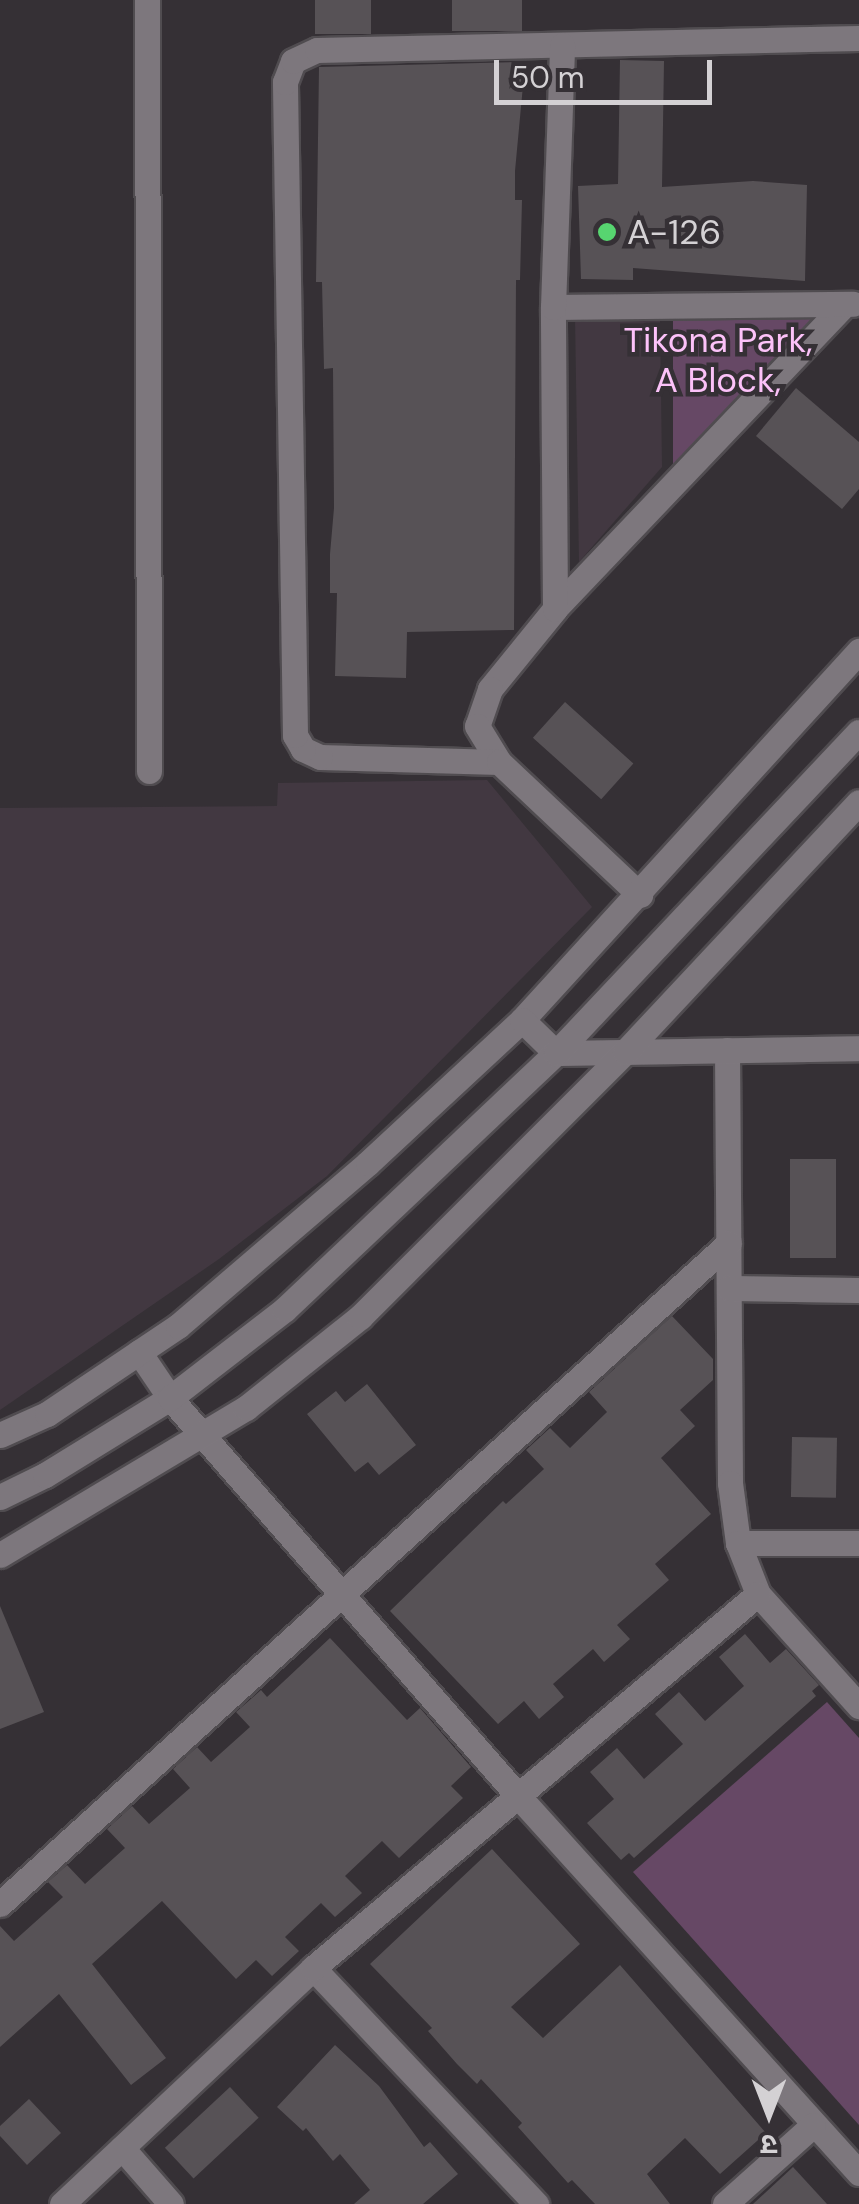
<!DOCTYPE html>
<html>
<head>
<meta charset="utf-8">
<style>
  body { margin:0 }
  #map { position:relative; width:859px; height:2204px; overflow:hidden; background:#353035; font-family:"DM Sans","Noto Sans Devanagari",sans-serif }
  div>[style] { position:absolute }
  .built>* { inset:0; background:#423841 }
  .green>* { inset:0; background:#664865 }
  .building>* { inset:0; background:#575256; transform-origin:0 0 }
  .roads { filter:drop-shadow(2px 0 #504c50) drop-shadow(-2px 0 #504c50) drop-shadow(0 2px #504c50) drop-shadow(0 -2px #504c50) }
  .minor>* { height:25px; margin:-12.5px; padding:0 12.5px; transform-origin:12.5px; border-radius:12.5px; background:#7d777d }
  .dots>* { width:28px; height:28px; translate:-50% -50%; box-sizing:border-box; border:5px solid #353035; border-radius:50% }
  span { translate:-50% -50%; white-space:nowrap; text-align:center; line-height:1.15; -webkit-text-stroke:9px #353035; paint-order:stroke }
  .poi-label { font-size:35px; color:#d4d1d4 }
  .left { translate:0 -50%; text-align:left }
  .park-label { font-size:35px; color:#fcc2f9 }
  .north { position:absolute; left:719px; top:2064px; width:100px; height:100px; -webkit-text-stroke:8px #353035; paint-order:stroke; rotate:180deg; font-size:28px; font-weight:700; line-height:40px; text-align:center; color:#d4d1d4 }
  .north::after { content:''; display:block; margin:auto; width:35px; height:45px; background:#d4d1d4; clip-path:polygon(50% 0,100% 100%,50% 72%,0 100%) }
  .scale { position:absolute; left:494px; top:60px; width:218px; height:45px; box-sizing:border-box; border:5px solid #d4d1d4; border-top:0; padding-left:12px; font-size:30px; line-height:35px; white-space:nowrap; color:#d4d1d4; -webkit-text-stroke:8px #353035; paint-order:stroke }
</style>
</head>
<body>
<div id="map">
  <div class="built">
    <div style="clip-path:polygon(575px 317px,660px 319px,662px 467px,579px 562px)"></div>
    <div style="clip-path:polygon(487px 780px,592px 907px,327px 1176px,219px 1259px,0 1410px,0 808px,277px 806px,278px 783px)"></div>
  </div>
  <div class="green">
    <div style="clip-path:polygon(826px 311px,673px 472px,673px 316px)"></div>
    <div style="clip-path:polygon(827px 1702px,859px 1738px,859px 2125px,633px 1872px)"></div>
  </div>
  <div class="building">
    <div style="left:315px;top:0;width:56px;height:34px"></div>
    <div style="left:452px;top:0;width:70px;height:31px"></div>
    <div style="clip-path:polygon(620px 60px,664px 61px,662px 187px,753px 181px,807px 185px,805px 281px,633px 268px,633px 280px,581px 279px,578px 186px,618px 184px)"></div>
    <div style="clip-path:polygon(520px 62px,525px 64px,515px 171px,515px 200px,522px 200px,520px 280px,516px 280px,514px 630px,407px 632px,406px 678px,335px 676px,337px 593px,330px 593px,330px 554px,334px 508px,333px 368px,324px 369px,322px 282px,316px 282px,319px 67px)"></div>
    <div style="clip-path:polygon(796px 388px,859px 442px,859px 489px,842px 509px,756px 436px)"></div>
    <div style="left:565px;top:702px;width:92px;height:48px;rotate:42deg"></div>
    <div style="left:790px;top:1159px;width:46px;height:99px"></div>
    <div style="clip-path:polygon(672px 1316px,713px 1359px,713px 1380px,680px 1410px,695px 1426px,661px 1458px,711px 1514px,655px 1564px,669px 1580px,617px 1625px,630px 1639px,604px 1662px,593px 1649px,553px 1684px,564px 1697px,539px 1719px,524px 1701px,498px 1724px,390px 1611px,503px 1501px,506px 1504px,544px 1469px,526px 1450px,550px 1428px,570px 1448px,607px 1412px,589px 1392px)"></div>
    <div style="clip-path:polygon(367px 1384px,416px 1445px,379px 1475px,368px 1462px,355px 1472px,307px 1414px,336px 1391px,345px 1402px)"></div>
    <div style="left:792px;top:1437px;width:45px;height:60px;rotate:1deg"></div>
    <div style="clip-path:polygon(0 1606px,44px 1712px,0 1729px)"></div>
    <div style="clip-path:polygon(745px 1634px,770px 1663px,786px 1649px,819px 1685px,812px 1691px,816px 1696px,634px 1858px,629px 1853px,621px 1860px,587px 1823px,614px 1799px,590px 1772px,617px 1748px,644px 1779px,683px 1744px,655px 1714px,679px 1692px,705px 1721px,744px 1686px,719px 1657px)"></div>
    <div style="clip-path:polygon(330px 1638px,407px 1720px,420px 1708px,471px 1767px,451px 1786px,463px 1798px,399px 1858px,382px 1841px,345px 1876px,362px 1893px,335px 1917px,321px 1903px,285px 1937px,299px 1951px,272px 1976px,256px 1960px,236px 1979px,162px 1901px,92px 1964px,166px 2058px,131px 2085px,59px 1994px,0 2047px,0 1926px,14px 1941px,63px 1897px,48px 1882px,67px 1865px,85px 1884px,125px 1848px,107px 1829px,132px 1806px,149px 1824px,190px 1788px,173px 1769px,197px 1747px,211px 1762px,250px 1727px,236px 1712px,261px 1690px,267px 1697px)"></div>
    <div style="clip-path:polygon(492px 1849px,580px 1944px,511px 2007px,543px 2038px,620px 1965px,766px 2133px,720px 2174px,685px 2138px,647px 2174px,670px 2204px,595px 2204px,572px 2180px,568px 2183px,518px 2127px,522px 2123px,481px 2079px,477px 2084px,457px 2064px,428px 2031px,432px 2028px,370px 1964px)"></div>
    <div style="clip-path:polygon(335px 2045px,379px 2086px,424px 2147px,430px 2142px,458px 2174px,423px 2204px,354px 2204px,370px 2190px,340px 2154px,333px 2161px,306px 2128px,303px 2131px,277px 2107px)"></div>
    <div style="left:230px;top:2087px;width:42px;height:89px;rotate:47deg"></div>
    <div style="clip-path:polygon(29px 2099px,61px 2133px,27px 2165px,0 2136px,0 2126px)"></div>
    <div style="clip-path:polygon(793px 2167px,827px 2204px,753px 2204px)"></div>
  </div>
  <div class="roads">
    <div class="minor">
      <div style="left:147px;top:0;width:771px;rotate:89.85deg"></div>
      <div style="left:845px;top:304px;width:421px;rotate:133.6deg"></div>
      <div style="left:555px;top:609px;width:103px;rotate:129.1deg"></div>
      <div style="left:490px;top:689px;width:39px;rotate:109deg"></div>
      <div style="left:477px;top:726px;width:42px;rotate:58.6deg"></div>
      <div style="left:499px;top:762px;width:179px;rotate:-178.4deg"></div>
      <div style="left:320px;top:757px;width:19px;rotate:-155deg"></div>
      <div style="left:303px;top:749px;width:16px;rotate:-120deg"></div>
      <div style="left:295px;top:735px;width:653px;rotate:-90.88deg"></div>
      <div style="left:285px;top:82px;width:22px;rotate:-69deg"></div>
      <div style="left:293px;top:61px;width:26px;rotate:-25deg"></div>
      <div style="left:317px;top:50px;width:542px;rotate:-1.27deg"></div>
      <div style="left:553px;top:307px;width:300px;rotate:-0.6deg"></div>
      <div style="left:555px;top:609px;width:302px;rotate:-90.4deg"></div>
      <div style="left:553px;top:307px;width:262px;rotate:-88deg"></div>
      <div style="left:499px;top:762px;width:194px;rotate:43.3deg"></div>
      <div style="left:522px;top:1020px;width:500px;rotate:-47.6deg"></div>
      <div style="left:727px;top:1050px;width:433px;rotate:89.6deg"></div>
      <div style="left:730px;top:1483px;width:61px;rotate:82.4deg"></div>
      <div style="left:738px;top:1543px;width:55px;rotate:68.6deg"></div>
      <div style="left:758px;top:1594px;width:151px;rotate:48deg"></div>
      <div style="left:729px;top:1288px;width:130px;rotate:0.9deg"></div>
      <div style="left:139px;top:1352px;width:55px;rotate:56deg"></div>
      <div style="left:170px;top:1398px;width:530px;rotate:48.82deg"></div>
      <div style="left:519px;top:1797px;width:507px;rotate:47.88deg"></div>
      <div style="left:0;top:1435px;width:51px;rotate:-24.1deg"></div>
      <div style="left:47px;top:1414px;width:158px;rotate:-33.9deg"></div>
      <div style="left:178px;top:1326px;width:250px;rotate:-40.6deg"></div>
      <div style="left:368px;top:1163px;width:210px;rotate:-42.9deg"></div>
      <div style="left:522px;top:1020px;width:47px;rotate:44.1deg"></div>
      <div style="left:556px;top:1053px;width:303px;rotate:-0.9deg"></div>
      <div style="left:0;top:1497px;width:50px;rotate:-26.1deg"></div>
      <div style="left:45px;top:1475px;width:147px;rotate:-31.6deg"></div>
      <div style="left:170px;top:1398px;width:145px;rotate:-37.7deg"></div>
      <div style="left:285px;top:1309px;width:373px;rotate:-43.4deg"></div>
      <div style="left:556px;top:1053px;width:441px;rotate:-46.7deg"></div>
      <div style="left:738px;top:1543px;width:121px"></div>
      <div style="left:0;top:1555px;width:287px;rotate:-30.9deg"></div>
      <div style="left:246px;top:1408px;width:146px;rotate:-38.6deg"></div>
      <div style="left:360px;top:1317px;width:375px;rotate:-45deg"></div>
      <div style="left:625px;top:1052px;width:342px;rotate:-46.9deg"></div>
      <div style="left:0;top:1904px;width:984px;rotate:-42.2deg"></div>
      <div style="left:313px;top:1968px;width:325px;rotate:46.6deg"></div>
      <div style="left:122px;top:2148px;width:74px;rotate:48.8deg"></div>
      <div style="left:62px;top:2204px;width:345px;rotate:-43.2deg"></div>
      <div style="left:313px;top:1968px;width:581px;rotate:-40.05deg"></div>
      <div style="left:725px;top:2204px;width:118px;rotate:-41.9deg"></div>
    </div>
  </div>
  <div class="dots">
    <div style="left:607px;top:232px;background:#57d570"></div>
  </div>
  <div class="poi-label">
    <span class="left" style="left:627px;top:232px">A-126</span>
  </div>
  <div class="park-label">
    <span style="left:718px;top:360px">Tikona Park,<br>A Block,</span>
  </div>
  <div class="north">उ</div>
  <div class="scale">50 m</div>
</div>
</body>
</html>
